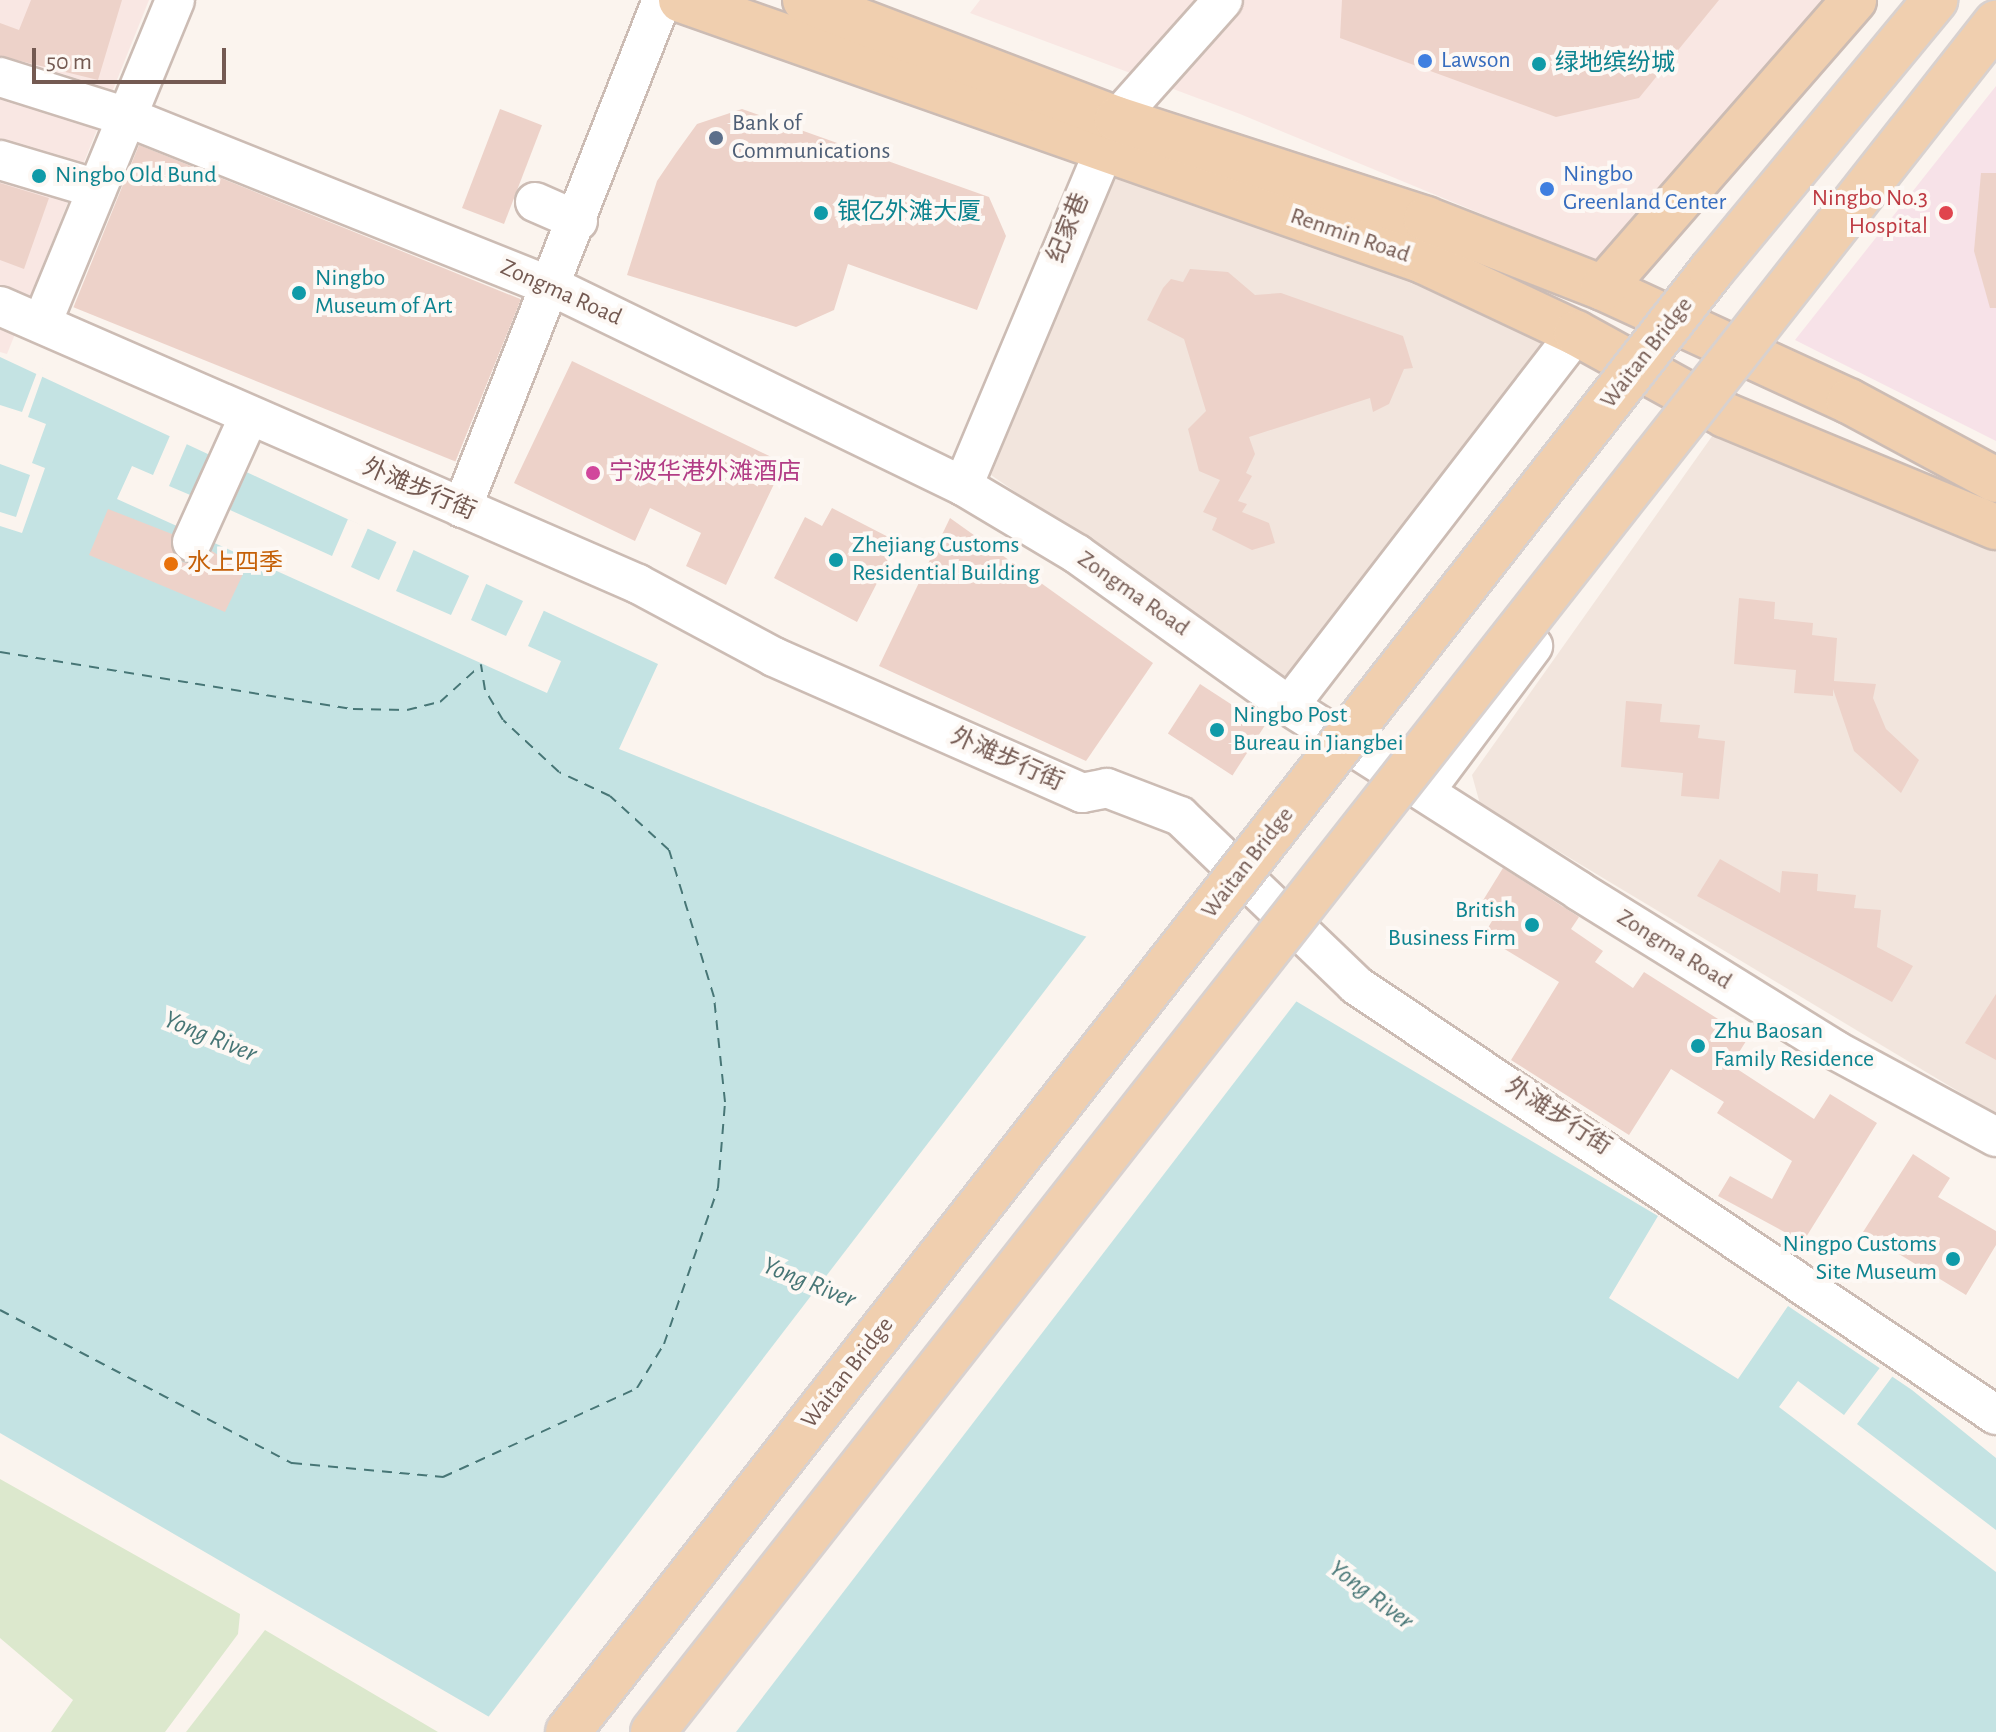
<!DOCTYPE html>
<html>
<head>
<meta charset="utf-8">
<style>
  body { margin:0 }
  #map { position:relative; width:1996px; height:1732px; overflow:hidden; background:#fbf4ee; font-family:"Alegreya Sans","Noto Sans SC",sans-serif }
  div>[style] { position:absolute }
  .residential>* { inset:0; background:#f2e5dd }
  .commercial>* { inset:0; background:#f9e7e3 }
  .medical>* { inset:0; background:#f7e2e8 }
  .green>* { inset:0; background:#dce8cd }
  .water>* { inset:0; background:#c4e3e3 }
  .pier>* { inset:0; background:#fbf4ee }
  .ferry>* { height:2px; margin-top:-1px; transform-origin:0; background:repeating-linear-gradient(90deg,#477676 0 10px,transparent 0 18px) }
  .building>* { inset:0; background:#edd2c9; transform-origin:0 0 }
  .roads { filter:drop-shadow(2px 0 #ccbcb4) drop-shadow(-2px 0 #ccbcb4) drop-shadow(0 2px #ccbcb4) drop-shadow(0 -2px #ccbcb4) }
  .minor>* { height:38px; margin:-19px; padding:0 19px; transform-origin:19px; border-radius:19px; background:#fff }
  .major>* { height:44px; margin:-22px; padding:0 22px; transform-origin:22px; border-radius:22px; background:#f0cfaf }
  .bridges { filter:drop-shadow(2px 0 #d8d1cf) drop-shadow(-2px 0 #d8d1cf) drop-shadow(0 2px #d8d1cf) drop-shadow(0 -2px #d8d1cf) }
  .major-bridge>* { height:44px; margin:-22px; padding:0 22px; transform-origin:22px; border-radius:22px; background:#f0cfaf }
  .dots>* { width:22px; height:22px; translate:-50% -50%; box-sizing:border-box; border:4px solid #fdf8f4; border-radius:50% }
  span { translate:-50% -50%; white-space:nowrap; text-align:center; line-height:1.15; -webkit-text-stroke:8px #fdf8f4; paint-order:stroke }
  .shop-label { font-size:24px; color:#366cbe }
  .left { translate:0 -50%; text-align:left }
  .culture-label { font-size:24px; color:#0d838f }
  .right { translate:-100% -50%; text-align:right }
  .service-label { font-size:24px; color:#4e5e75 }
  .health-label { font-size:24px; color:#be3a42 }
  .street-label { font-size:24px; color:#745a52 }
  .hotel-label { font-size:24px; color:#b23c85 }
  .food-label { font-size:24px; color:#c56008 }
  .water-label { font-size:26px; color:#477676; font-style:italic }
  .scale { position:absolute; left:32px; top:48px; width:194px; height:36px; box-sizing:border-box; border:4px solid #745a52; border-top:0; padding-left:10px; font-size:24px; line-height:28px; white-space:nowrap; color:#745a52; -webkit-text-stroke:6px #fdf8f4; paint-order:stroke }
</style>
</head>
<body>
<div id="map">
  <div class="residential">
    <div style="clip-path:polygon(1116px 171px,1418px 276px,1548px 342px,1290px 682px,991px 475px)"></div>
    <div style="clip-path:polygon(1720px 425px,1996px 540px,1996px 1114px,1480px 804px,1472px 775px)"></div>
  </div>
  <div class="commercial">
    <div style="clip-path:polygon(0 0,149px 0,7px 354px,0 352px)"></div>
    <div style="clip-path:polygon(980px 0,1836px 0,1605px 265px,1240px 114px,970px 13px)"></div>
  </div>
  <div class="medical">
    <div style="clip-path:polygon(1996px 86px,1996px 441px,1795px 340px)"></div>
  </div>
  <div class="green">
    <div style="clip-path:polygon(0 1479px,240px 1614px,238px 1634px,165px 1732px,51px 1732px,73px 1700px,0 1638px)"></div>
    <div style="clip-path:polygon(265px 1630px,438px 1732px,186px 1732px)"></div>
  </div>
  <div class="water">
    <div style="clip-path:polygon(0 357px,658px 664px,619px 749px,1081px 935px,1289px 997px,1658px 1216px,1609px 1298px,1738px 1379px,1788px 1306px,1912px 1390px,1996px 1458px,1996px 1732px,515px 1732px,0 1433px)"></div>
  </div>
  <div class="pier">
    <div style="clip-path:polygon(39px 367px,45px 369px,28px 417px,46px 424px,32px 463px,45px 468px,22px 533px,0 526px,0 512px,16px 517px,30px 475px,0 464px,0 405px,22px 412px)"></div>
    <div style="clip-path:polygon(172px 431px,189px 439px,169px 486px,202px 500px,222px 456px,248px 469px,230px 510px,332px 556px,348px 519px,368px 528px,351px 567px,379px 580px,397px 541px,414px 549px,396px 591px,451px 615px,470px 574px,487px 582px,471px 620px,506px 636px,524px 599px,545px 608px,528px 646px,561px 661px,547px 693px,117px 499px,132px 466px,153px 475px)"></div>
    <div style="clip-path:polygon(1089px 933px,1299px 998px,736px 1732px,507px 1732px,486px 1720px)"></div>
    <div style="clip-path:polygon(1882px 1365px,1895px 1373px,1857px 1424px,1996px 1530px,1996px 1572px,1779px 1407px,1798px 1381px,1844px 1415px)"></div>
  </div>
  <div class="ferry">
    <div style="left:0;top:652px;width:358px;rotate:9.2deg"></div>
    <div style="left:353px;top:709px;width:54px;rotate:1.1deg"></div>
    <div style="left:407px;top:710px;width:34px;rotate:-14deg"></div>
    <div style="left:440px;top:702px;width:55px;rotate:-42.1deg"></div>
    <div style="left:0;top:1310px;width:330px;rotate:27.7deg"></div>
    <div style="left:292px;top:1463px;width:152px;rotate:5.3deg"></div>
    <div style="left:443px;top:1477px;width:213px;rotate:-24.6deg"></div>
    <div style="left:637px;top:1388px;width:52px;rotate:-58.5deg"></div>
    <div style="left:664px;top:1344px;width:165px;rotate:-70.9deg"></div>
    <div style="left:718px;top:1188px;width:86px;rotate:-85.3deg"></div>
    <div style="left:725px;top:1102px;width:106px;rotate:-96deg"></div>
    <div style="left:714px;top:997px;width:154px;rotate:-107deg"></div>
    <div style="left:669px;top:850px;width:80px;rotate:-137.5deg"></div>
    <div style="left:610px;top:796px;width:56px;rotate:-154.8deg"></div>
    <div style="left:559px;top:772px;width:76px;rotate:-137.1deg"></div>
    <div style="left:503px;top:720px;width:35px;rotate:-121deg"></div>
    <div style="left:485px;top:690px;width:26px;rotate:-99deg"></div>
  </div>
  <div class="building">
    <div style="clip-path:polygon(31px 0,122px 0,98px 80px,0 56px,0 23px,19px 30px)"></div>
    <div style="clip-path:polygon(1342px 0,1719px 0,1639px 98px,1556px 117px,1340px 38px)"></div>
    <div style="left:500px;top:109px;width:45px;height:106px;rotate:21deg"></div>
    <div style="clip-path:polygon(742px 109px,989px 197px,1006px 236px,977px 310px,848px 264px,834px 310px,796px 327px,627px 275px,657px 181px,676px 153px,697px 124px)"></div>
    <div style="left:139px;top:145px;width:412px;height:175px;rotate:22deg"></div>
    <div style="clip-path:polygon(1981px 173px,1996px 173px,1996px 308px,1990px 308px,1974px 251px)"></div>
    <div style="clip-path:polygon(0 183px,49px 198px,24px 269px,0 260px)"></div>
    <div style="clip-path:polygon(1190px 269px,1228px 272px,1255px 295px,1281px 293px,1403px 336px,1413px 368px,1404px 369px,1389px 404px,1373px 412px,1370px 398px,1249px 437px,1255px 454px,1246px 473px,1252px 476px,1238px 501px,1247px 504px,1242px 512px,1269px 523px,1275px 543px,1252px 550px,1212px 530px,1217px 518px,1203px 512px,1220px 480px,1199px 471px,1188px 429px,1206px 411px,1184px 339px,1147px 320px,1163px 288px,1171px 279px,1183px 282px)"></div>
    <div style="clip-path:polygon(572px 361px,784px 463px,726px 585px,686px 566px,701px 533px,650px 508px,635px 541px,514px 483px)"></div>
    <div style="clip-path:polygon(832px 508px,898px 542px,857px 622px,774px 578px,805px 517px,822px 526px)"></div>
    <div style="clip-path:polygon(108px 509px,172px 534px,182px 562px,195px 564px,212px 551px,244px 572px,225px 612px,89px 555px)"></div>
    <div style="clip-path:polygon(950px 518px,1153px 663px,1086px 761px,879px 666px)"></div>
    <div style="clip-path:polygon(1739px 598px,1775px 602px,1774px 619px,1813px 623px,1812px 635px,1837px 638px,1834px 681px,1876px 684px,1873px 698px,1886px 729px,1919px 760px,1901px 793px,1854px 751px,1833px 689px,1833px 696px,1794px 693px,1796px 670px,1734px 664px)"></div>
    <div style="left:1200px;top:684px;width:77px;height:59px;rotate:33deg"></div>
    <div style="clip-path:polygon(1626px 701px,1662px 704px,1660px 722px,1700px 725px,1698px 738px,1725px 741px,1719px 799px,1681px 796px,1683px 773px,1621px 767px)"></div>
    <div style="clip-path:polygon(1720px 859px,1780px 893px,1782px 871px,1818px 874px,1817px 891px,1856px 895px,1854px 908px,1881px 910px,1877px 947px,1913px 966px,1892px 1002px,1697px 896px)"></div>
    <div style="clip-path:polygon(1503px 868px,1579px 917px,1571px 929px,1603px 951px,1595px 962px,1633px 988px,1644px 972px,1748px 1038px,1731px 1065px,1814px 1119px,1830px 1094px,1877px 1123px,1803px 1242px,1718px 1196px,1730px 1176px,1772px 1199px,1792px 1161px,1717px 1113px,1724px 1102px,1671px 1069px,1629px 1135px,1511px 1060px,1559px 982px,1483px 936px,1498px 911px,1482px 902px)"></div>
    <div style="clip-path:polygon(1996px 994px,1996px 1060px,1965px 1043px)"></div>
    <div style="clip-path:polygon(1913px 1154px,1950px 1178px,1938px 1197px,1996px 1231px,1996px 1245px,1966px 1295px,1863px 1232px)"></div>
  </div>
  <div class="roads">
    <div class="minor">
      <div style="left:0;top:77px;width:133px;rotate:17.5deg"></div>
      <div style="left:127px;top:117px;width:459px;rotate:21.8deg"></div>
      <div style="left:553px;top:287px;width:456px;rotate:25.9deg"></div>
      <div style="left:963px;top:486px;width:133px;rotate:30.8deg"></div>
      <div style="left:1077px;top:554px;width:261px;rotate:35.6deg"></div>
      <div style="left:1289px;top:706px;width:344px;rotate:32.5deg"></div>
      <div style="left:1579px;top:891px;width:301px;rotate:31.8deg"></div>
      <div style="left:1835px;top:1050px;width:183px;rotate:28.4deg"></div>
      <div style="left:0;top:160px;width:101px;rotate:16.6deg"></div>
      <div style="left:535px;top:202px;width:47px;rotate:23.8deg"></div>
      <div style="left:0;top:306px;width:696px;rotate:23.54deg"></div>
      <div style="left:638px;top:584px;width:154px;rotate:28.2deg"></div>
      <div style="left:774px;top:657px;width:337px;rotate:23.8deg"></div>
      <div style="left:1082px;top:793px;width:25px;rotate:-11deg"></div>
      <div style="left:1107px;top:788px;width:78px;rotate:21deg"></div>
      <div style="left:1180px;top:816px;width:244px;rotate:43.8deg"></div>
      <div style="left:1356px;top:985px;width:771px;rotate:33.9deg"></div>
      <div style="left:42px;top:323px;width:349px;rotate:-67.6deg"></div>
      <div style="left:963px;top:486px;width:398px;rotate:-67.2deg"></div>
      <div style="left:1117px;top:119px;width:159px;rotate:-48.3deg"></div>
      <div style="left:462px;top:508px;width:546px;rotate:-68.51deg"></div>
      <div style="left:192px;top:542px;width:138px;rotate:-65.7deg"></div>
      <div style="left:1289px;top:706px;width:471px;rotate:-52.4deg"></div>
      <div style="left:1425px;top:791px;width:181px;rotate:-53.3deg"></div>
    </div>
    <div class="major">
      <div style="left:681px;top:0;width:787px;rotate:19.38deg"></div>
      <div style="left:1423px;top:261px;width:169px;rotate:25.2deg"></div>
      <div style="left:1576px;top:333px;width:170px;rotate:28.8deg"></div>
      <div style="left:1725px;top:415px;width:293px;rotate:22.5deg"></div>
      <div style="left:805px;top:0;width:334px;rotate:20.9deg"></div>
      <div style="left:1117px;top:119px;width:325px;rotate:17.9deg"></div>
      <div style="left:1426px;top:219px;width:190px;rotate:21.3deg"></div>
      <div style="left:1603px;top:288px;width:271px;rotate:24.7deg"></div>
      <div style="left:1849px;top:401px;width:167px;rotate:28.3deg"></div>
      <div style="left:1603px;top:288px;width:382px;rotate:-48.9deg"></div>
    </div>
  </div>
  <div class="bridges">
    <div class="major-bridge">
      <div style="left:568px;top:1732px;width:1855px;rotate:-51.96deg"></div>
      <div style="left:1711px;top:271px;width:352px;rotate:-50.4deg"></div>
      <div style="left:653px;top:1732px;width:2174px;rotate:-51.84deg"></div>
    </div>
  </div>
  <div class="dots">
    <div style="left:1425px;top:61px;background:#3f7fe0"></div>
    <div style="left:1539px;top:64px;background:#0f9aa8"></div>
    <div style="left:716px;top:138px;background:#5c6f8a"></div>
    <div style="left:39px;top:176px;background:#0f9aa8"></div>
    <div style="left:1547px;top:189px;background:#3f7fe0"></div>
    <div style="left:821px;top:213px;background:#0f9aa8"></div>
    <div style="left:1946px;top:213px;background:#e0444e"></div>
    <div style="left:299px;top:293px;background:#0f9aa8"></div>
    <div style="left:593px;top:473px;background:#d1479c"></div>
    <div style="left:836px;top:560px;background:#0f9aa8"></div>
    <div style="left:171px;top:564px;background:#e8710a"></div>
    <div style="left:1217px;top:730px;background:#0f9aa8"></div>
    <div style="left:1532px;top:925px;background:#0f9aa8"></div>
    <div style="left:1698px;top:1046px;background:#0f9aa8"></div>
    <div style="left:1953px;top:1259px;background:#0f9aa8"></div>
  </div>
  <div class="shop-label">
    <span class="left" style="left:1441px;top:61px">Lawson</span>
    <span class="left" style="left:1563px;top:189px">Ningbo<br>Greenland Center</span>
  </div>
  <div class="culture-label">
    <span class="left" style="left:1555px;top:64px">绿地缤纷城</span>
    <span class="left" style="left:55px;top:176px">Ningbo Old Bund</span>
    <span class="left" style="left:837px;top:213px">银亿外滩大厦</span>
    <span class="left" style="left:315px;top:293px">Ningbo<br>Museum of Art</span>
    <span class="left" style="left:852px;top:560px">Zhejiang Customs<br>Residential Building</span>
    <span class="left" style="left:1233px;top:730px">Ningbo Post<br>Bureau in Jiangbei</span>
    <span class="right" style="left:1516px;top:925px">British<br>Business Firm</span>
    <span class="left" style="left:1714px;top:1046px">Zhu Baosan<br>Family Residence</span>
    <span class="right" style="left:1937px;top:1259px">Ningpo Customs<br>Site Museum</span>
  </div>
  <div class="service-label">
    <span class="left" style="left:732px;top:138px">Bank of<br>Communications</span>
  </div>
  <div class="health-label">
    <span class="right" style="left:1928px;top:213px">Ningbo No.3<br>Hospital</span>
  </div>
  <div class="street-label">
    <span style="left:1069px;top:228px;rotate:-68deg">纪家巷</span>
    <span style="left:1350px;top:236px;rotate:19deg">Renmin Road</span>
    <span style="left:561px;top:293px;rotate:24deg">Zongma Road</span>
    <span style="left:1647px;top:353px;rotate:-52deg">Waitan Bridge</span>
    <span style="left:419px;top:490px;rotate:23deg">外滩步行街</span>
    <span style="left:1133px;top:594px;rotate:35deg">Zongma Road</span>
    <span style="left:1007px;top:760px;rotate:24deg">外滩步行街</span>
    <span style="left:1248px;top:863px;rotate:-52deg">Waitan Bridge</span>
    <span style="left:1674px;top:950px;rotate:32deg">Zongma Road</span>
    <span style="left:1558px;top:1117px;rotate:33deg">外滩步行街</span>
    <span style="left:848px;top:1373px;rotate:-52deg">Waitan Bridge</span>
  </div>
  <div class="hotel-label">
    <span class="left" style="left:609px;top:473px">宁波华港外滩酒店</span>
  </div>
  <div class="food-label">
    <span class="left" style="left:187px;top:564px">水上四季</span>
  </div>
  <div class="water-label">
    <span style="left:210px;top:1037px;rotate:22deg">Yong River</span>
    <span style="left:809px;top:1283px;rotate:22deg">Yong River</span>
    <span style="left:1371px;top:1595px;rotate:37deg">Yong River</span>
  </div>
  <div class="scale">50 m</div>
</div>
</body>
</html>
